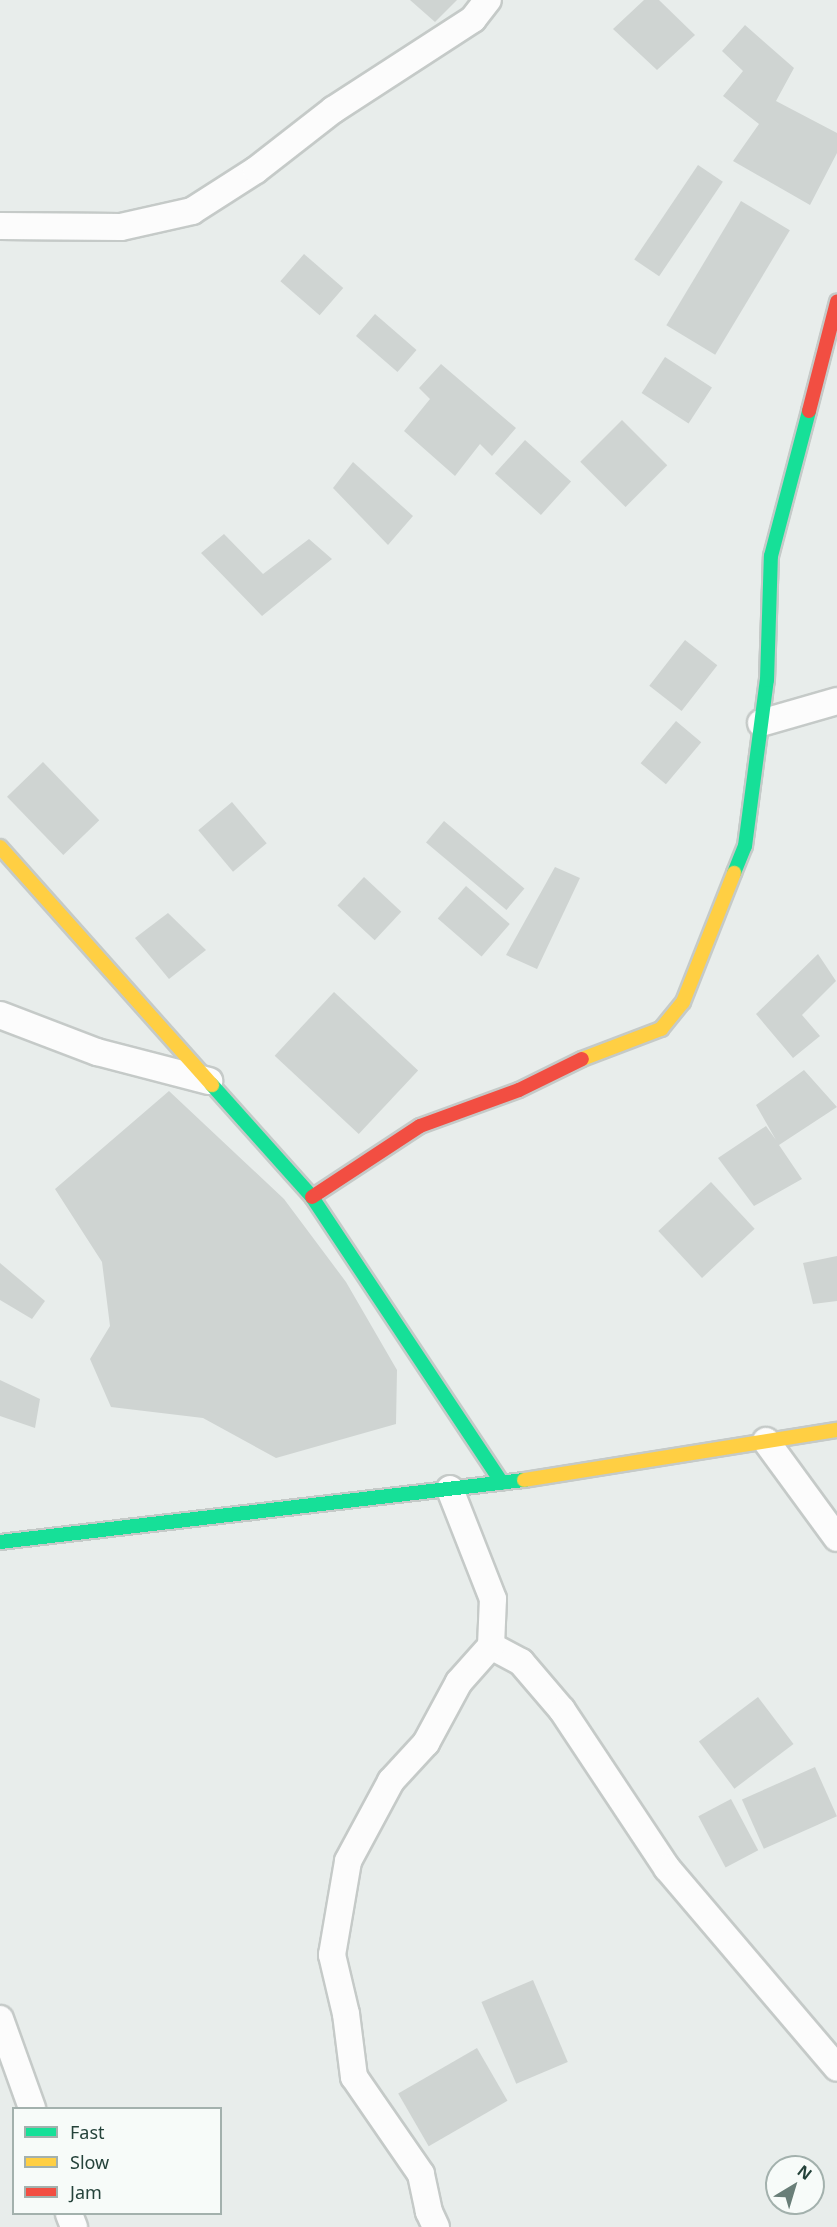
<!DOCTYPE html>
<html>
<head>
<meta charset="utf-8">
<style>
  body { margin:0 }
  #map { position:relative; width:837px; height:2227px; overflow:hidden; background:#e8edeb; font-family:"Noto Sans",sans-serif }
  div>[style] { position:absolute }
  .building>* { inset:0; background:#cfd4d2; transform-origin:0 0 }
  .roads { filter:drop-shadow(2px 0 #c5cac8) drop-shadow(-2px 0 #c5cac8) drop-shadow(0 2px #c5cac8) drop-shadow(0 -2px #c5cac8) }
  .street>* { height:26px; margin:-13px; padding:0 13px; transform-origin:13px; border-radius:13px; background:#fcfcfc }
  .fast>* { height:14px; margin:-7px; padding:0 7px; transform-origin:7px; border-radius:7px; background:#16e098 }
  .slow>* { height:14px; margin:-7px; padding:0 7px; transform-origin:7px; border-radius:7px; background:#ffcf43 }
  .jam>* { height:14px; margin:-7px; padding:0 7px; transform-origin:7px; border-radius:7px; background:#f24e42 }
  span { translate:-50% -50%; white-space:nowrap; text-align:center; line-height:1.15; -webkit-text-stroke:6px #f7fbf9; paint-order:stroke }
  .legend { position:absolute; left:12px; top:2107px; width:210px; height:108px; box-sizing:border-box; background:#f7fbf9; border:2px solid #a3b1ad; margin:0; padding:8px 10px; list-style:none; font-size:18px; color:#24423a }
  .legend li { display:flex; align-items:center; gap:12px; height:30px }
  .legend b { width:30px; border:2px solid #a3b1ad }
  .north { position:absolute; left:765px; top:2155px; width:60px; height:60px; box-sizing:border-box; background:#f7fbf9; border:2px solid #a3b1ad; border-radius:50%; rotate:38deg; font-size:16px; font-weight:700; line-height:24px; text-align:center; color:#24423a }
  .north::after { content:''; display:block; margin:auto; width:21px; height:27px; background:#697e78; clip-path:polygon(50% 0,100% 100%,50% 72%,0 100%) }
</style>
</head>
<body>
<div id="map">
  <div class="building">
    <div style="clip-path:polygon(410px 0,457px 0,435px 22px)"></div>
    <div style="clip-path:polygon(644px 0,659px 0,695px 35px,657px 70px,613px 29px)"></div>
    <div style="clip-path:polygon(745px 25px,794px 68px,776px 101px,837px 133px,837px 153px,810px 205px,733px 161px,759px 124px,723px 96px,743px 71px,722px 51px)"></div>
    <div style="left:698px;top:165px;width:30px;height:114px;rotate:34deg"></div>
    <div style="left:741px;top:201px;width:57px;height:145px;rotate:31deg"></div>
    <div style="left:304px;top:254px;width:52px;height:36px;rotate:41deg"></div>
    <div style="left:375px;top:314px;width:55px;height:29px;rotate:41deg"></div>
    <div style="left:665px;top:357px;width:56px;height:43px;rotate:33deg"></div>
    <div style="clip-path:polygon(441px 364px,516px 428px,492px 456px,480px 444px,455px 476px,404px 431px,430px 399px,419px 388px)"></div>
    <div style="left:622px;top:420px;width:64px;height:59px;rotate:45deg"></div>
    <div style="left:525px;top:440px;width:62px;height:45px;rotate:42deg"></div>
    <div style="clip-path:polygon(353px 462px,413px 516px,388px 545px,333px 488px)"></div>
    <div style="clip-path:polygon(224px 534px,263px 574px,309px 539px,332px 559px,262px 616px,201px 553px)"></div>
    <div style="left:685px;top:640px;width:41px;height:58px;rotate:38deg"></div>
    <div style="left:676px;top:721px;width:33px;height:55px;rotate:40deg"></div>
    <div style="left:43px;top:762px;width:81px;height:50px;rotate:46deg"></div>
    <div style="left:232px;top:802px;width:54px;height:44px;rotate:50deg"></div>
    <div style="left:444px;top:821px;width:105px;height:28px;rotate:40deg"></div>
    <div style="clip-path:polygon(555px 867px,580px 878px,537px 969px,506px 955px)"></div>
    <div style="left:364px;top:877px;width:51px;height:39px;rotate:43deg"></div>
    <div style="left:466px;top:886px;width:58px;height:43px;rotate:41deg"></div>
    <div style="clip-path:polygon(168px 913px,206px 950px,169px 979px,135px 938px)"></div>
    <div style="clip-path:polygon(818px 954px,836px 981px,802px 1015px,820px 1036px,793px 1058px,756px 1014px)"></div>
    <div style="left:334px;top:992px;width:115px;height:87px;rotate:43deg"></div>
    <div style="clip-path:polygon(804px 1070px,837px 1107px,779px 1145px,802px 1179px,754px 1206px,718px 1158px,766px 1126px,776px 1140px,756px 1105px)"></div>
    <div style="clip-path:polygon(169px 1091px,284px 1199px,346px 1282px,397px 1370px,396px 1424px,276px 1458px,203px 1418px,111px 1407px,90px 1359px,110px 1326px,102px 1262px,55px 1189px)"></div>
    <div style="left:711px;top:1182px;width:64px;height:72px;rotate:47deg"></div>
    <div style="clip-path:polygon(837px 1256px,837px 1301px,813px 1304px,803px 1263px)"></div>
    <div style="clip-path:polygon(0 1263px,45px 1301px,32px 1319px,0 1300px)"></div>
    <div style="clip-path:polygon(0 1380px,40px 1399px,35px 1428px,0 1416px)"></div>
    <div style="left:758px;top:1697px;width:59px;height:74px;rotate:53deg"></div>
    <div style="left:815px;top:1767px;width:54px;height:80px;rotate:66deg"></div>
    <div style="left:731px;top:1799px;width:58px;height:37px;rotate:62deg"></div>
    <div style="left:533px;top:1980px;width:89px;height:56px;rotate:67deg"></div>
    <div style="left:477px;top:2048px;width:61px;height:91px;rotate:60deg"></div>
  </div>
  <div class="roads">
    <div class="street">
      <div style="left:0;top:226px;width:121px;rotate:0.5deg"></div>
      <div style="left:121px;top:227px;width:73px;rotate:-12.7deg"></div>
      <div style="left:192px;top:211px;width:76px;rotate:-32.6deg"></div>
      <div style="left:256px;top:170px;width:98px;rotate:-37.9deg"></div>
      <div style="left:333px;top:110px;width:167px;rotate:-33deg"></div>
      <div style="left:473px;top:19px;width:24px;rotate:-52deg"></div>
      <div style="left:761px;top:723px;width:79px;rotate:-16.1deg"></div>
      <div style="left:0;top:1015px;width:104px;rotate:20.9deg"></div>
      <div style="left:97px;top:1052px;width:116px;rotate:14.5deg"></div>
      <div style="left:766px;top:1441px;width:120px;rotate:53.8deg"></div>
      <div style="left:491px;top:1646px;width:34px;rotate:28deg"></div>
      <div style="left:521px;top:1662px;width:63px;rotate:49.5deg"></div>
      <div style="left:562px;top:1710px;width:190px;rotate:56.4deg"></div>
      <div style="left:667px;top:1868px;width:262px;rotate:49.6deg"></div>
      <div style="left:0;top:2019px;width:95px;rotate:70.2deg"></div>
      <div style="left:69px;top:2214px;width:14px;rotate:69deg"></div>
      <div style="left:436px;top:2227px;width:17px;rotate:-115deg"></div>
      <div style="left:429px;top:2212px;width:39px;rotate:-102deg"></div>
      <div style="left:421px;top:2174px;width:118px;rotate:-124.6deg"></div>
      <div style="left:354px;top:2077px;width:64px;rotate:-97.2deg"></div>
      <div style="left:346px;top:2014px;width:61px;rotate:-103.3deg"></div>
      <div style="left:332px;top:1955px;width:95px;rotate:-80.3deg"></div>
      <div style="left:348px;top:1861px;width:91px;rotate:-61.7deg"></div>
      <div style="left:391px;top:1781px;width:52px;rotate:-47.4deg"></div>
      <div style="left:426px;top:1743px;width:69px;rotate:-61.6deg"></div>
      <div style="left:459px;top:1682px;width:48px;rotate:-48.4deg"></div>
      <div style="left:491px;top:1646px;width:47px;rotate:-87.6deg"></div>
      <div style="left:493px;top:1599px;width:118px;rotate:-111.4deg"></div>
    </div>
    <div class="fast">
      <div style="left:734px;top:873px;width:29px;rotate:-68deg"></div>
      <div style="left:745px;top:846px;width:167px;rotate:-82.5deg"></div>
      <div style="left:767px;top:680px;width:124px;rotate:-88.2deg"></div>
      <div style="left:771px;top:556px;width:150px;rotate:-75.3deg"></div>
      <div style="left:212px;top:1085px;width:150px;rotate:48.2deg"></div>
      <div style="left:312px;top:1197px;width:343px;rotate:56.4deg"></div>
      <div style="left:0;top:1542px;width:528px;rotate:-6.75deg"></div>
    </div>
    <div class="slow">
      <div style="left:0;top:847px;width:319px;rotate:48.3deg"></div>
      <div style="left:582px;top:1059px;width:85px;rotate:-20.8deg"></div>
      <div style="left:661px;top:1029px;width:35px;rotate:-51deg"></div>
      <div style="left:683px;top:1002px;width:139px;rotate:-68.4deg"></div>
      <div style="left:524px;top:1480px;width:317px;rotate:-9.1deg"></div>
    </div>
    <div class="jam">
      <div style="left:809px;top:411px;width:113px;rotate:-75.6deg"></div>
      <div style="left:312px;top:1197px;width:129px;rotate:-33.3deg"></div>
      <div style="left:420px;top:1126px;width:105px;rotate:-20deg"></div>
      <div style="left:519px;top:1090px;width:70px;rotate:-26.2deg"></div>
    </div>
  </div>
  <ul class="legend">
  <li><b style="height:8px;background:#16e098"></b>Fast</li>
  <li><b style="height:8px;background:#ffcf43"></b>Slow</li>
  <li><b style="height:8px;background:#f24e42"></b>Jam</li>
  </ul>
  <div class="north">N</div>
</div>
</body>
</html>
